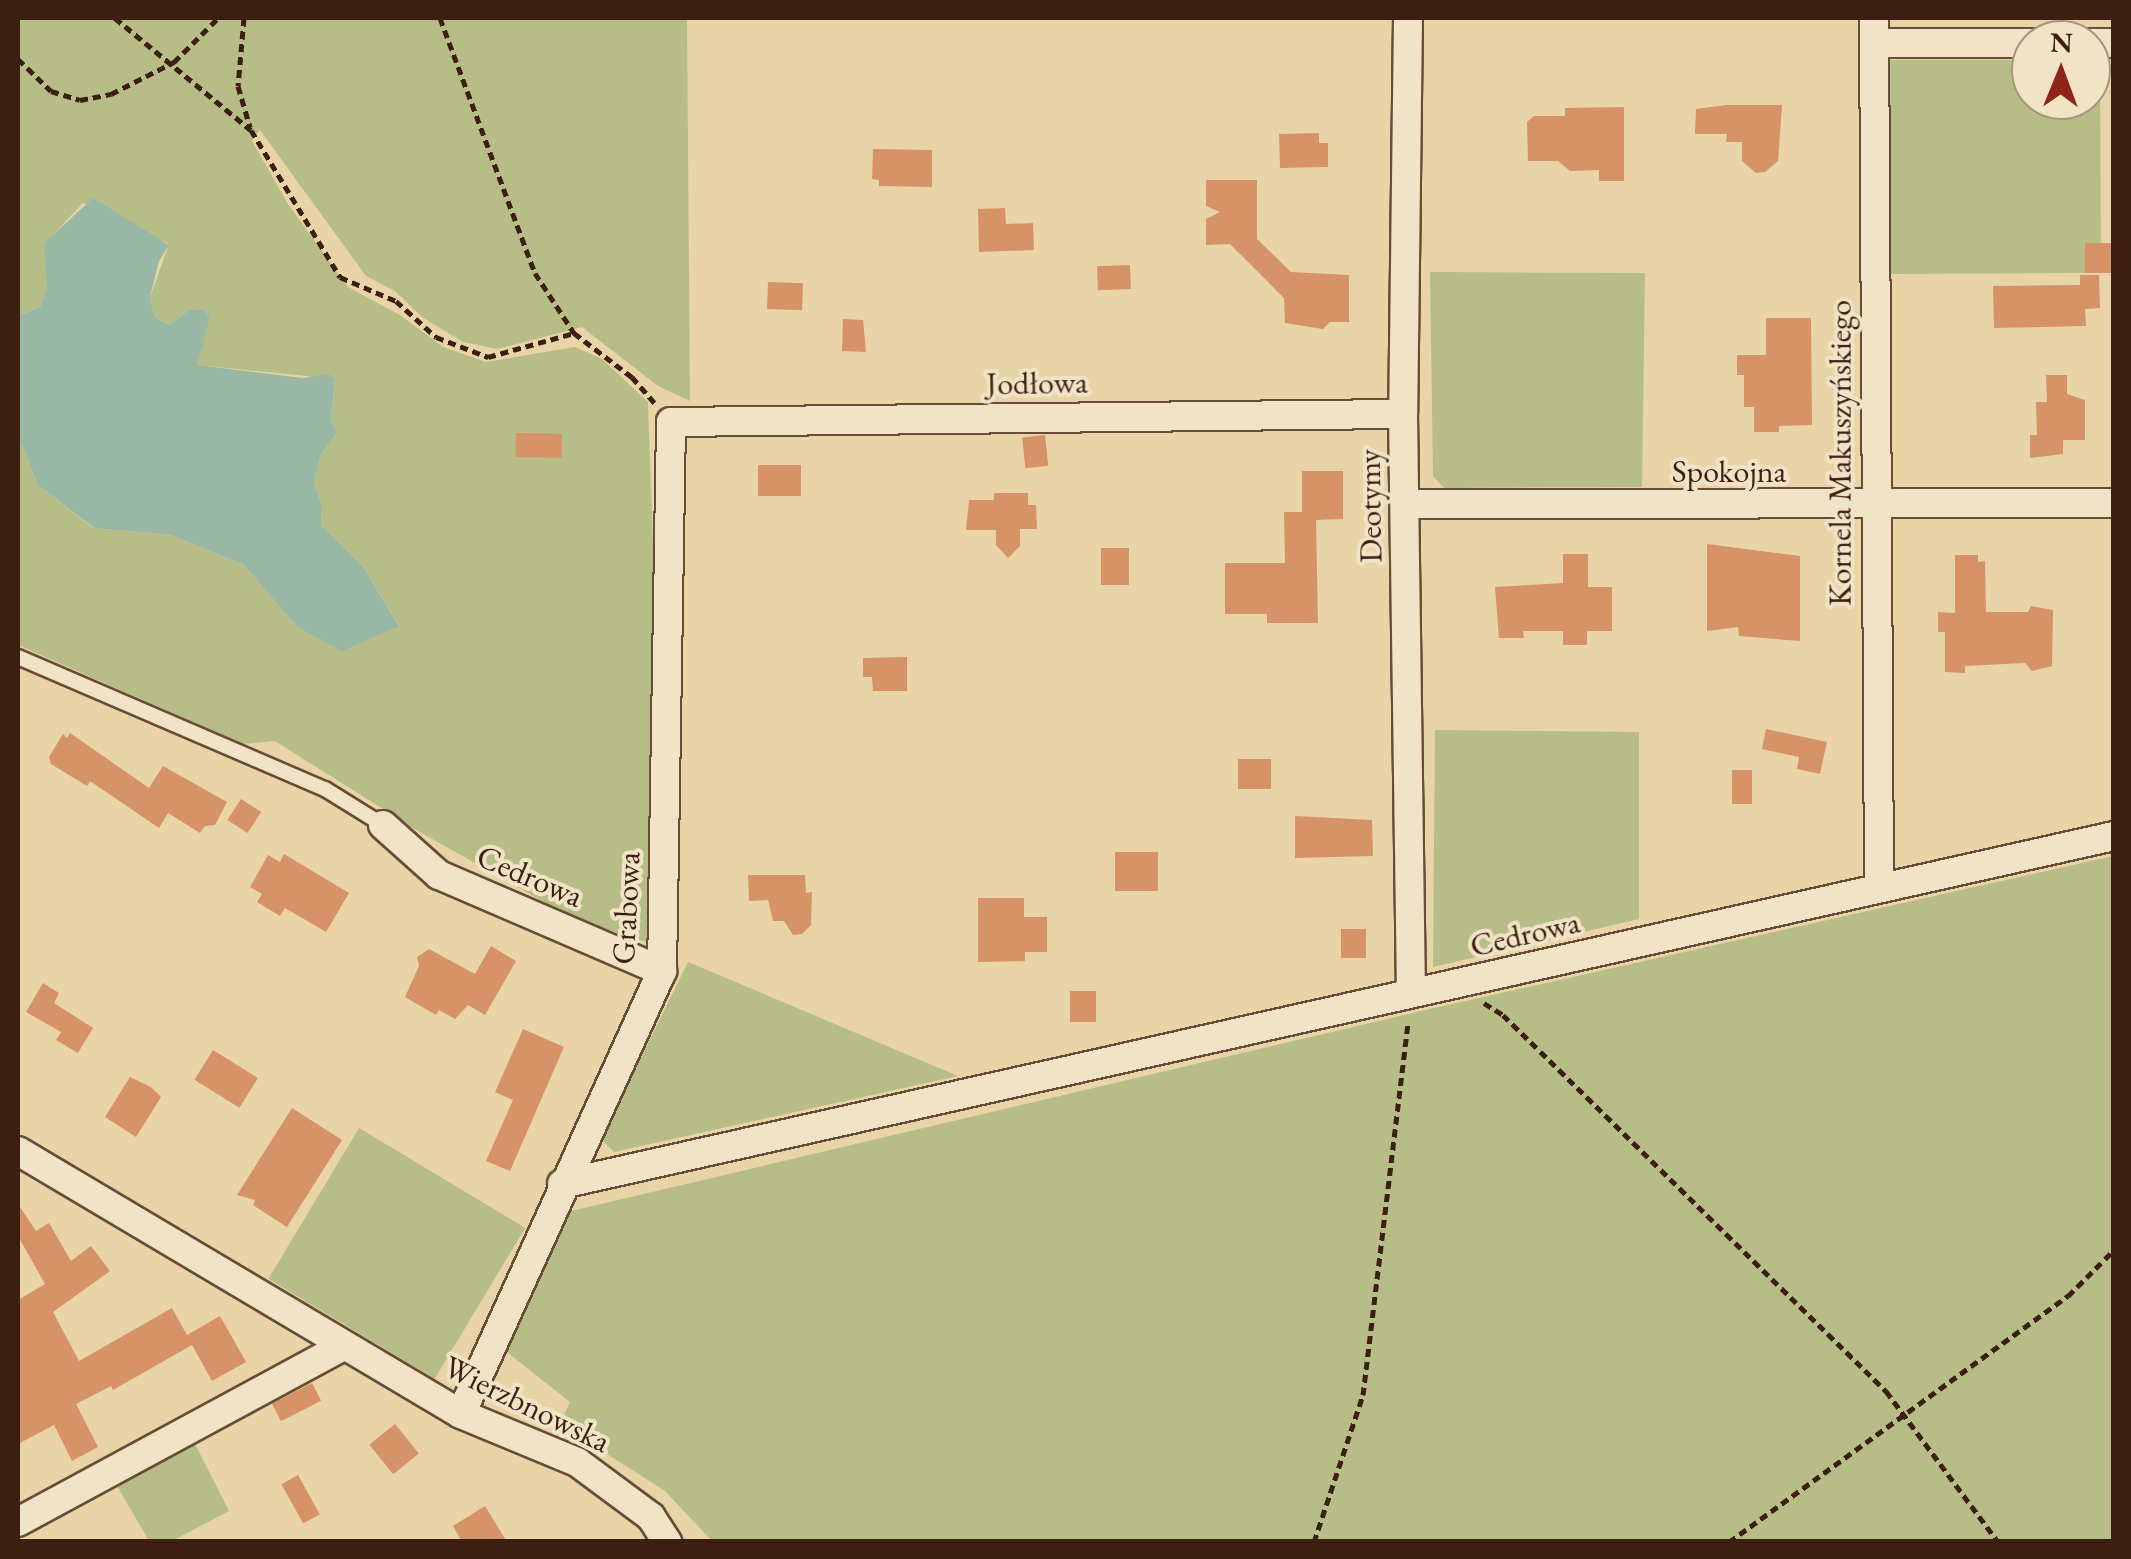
<!DOCTYPE html>
<html>
<head>
<meta charset="utf-8">
<style>
  body { margin:0 }
  #map { position:relative; width:2131px; height:1559px; overflow:hidden; background:#e8d4a7; font-family:"EB Garamond",serif }
  div>[style] { position:absolute }
  .green>* { inset:0; background:#b6bd87; transform-origin:0 0 }
  .water>* { inset:0; background:#98b8a5 }
  .building>* { inset:0; background:#d69367; transform-origin:0 0 }
  .path>* { height:5px; margin-top:-2.5px; transform-origin:0; background:repeating-linear-gradient(90deg,#3d1f12 0 8px,transparent 0 13px) }
  .roads { filter:drop-shadow(2px 0 #684c37) drop-shadow(-2px 0 #684c37) drop-shadow(0 2px #684c37) drop-shadow(0 -2px #684c37) }
  .lane>* { height:14px; margin:-7px; padding:0 7px; transform-origin:7px; border-radius:7px; background:#f0e3c6 }
  .street>* { height:28px; margin:-14px; padding:0 14px; transform-origin:14px; border-radius:14px; background:#f0e3c6 }
  span { translate:-50% -50%; white-space:nowrap; text-align:center; line-height:1.15; -webkit-text-stroke:8px #f0e3c6; paint-order:stroke }
  .street-label { font-size:32px; color:#3d1f12 }
  .frame { position:absolute; inset:0; border:20px solid #3d1f12; pointer-events:none }
  .north { position:absolute; left:2011px; top:20px; width:100px; height:100px; box-sizing:border-box; background:#f0e3c6; border:2px solid #a8957e; border-radius:50%; rotate:1deg; font-size:28px; font-weight:700; line-height:40px; text-align:center; color:#3d1f12 }
  .north::after { content:''; display:block; margin:auto; width:35px; height:45px; background:#8f2418; clip-path:polygon(50% 0,100% 100%,50% 72%,0 100%) }
</style>
</head>
<body>
<div id="map">
  <div class="green">
    <div style="clip-path:polygon(18px 18px,687px 18px,690px 401px,658px 386px,582px 327px,497px 349px,463px 342px,422px 317px,395px 291px,366px 276px,260px 130px,252px 141px,288px 204px,348px 287px,400px 315px,443px 347px,486px 362px,575px 347px,602px 359px,648px 402px,655px 605px,650px 749px,652px 944px,576px 920px,418px 831px,275px 741px,243px 744px,18px 645px,18px 435px,38px 485px,93px 528px,171px 535px,244px 565px,297px 627px,399px 625px,364px 568px,321px 525px,322px 506px,314px 482px,321px 454px,337px 432px,331px 420px,335px 379px,196px 365px,210px 317px,203px 309px,189px 310px,169px 325px,155px 317px,150px 297px,169px 244px,83px 203px,45px 243px,47px 288px,40px 307px,18px 316px)"></div>
    <div style="clip-path:polygon(1887px 60px,2031px 60px,2031px 100px,2091px 100px,2091px 60px,2100px 60px,2101px 273px,1887px 274px)"></div>
    <div style="clip-path:polygon(1430px 272px,1645px 273px,1642px 487px,1444px 488px,1433px 476px)"></div>
    <div style="clip-path:polygon(1435px 730px,1639px 732px,1639px 919px,1433px 967px)"></div>
    <div style="clip-path:polygon(2113px 856px,2113px 1541px,712px 1541px,665px 1491px,560px 1424px,570px 1402px,503px 1349px,567px 1212px,1421px 1011px)"></div>
    <div style="clip-path:polygon(688px 962px,958px 1076px,614px 1152px,601px 1139px)"></div>
    <div style="left:359px;top:1128px;width:194px;height:176px;rotate:31deg"></div>
    <div style="clip-path:polygon(194px 1442px,229px 1511px,172px 1541px,149px 1541px,116px 1484px)"></div>
  </div>
  <div class="water">
    <div style="clip-path:polygon(93px 198px,169px 245px,159px 261px,150px 297px,155px 317px,169px 325px,189px 310px,203px 309px,210px 317px,197px 365px,303px 378px,328px 374px,335px 379px,331px 420px,337px 432px,321px 454px,314px 482px,322px 506px,321px 525px,364px 568px,399px 626px,342px 651px,297px 627px,244px 565px,171px 535px,94px 528px,38px 485px,18px 435px,18px 316px,40px 307px,47px 288px,44px 243px)"></div>
  </div>
  <div class="building">
    <div style="clip-path:polygon(1727px 105px,1782px 105px,1778px 161px,1765px 172px,1756px 173px,1742px 161px,1742px 142px,1726px 142px,1727px 134px,1695px 134px,1696px 109px)"></div>
    <div style="clip-path:polygon(1624px 107px,1624px 181px,1599px 181px,1599px 170px,1570px 171px,1558px 161px,1528px 161px,1527px 122px,1534px 116px,1565px 116px,1565px 108px)"></div>
    <div style="clip-path:polygon(1319px 133px,1319px 143px,1328px 143px,1328px 167px,1280px 168px,1279px 134px)"></div>
    <div style="clip-path:polygon(873px 149px,932px 150px,932px 187px,879px 186px,879px 180px,872px 179px)"></div>
    <div style="clip-path:polygon(1206px 180px,1257px 180px,1257px 239px,1291px 272px,1349px 275px,1349px 322px,1330px 322px,1323px 329px,1285px 323px,1284px 298px,1230px 244px,1206px 245px,1206px 219px,1220px 212px,1206px 206px)"></div>
    <div style="clip-path:polygon(1005px 208px,1006px 224px,1033px 223px,1034px 250px,979px 252px,978px 209px)"></div>
    <div style="left:2085px;top:243px;width:28px;height:30px"></div>
    <div style="left:1130px;top:265px;width:24px;height:33px;rotate:88deg"></div>
    <div style="clip-path:polygon(2080px 275px,2099px 275px,2100px 308px,2085px 309px,2086px 326px,1994px 328px,1993px 286px,2080px 285px)"></div>
    <div style="left:768px;top:282px;width:35px;height:27px;rotate:2deg"></div>
    <div style="clip-path:polygon(1766px 318px,1811px 318px,1812px 425px,1779px 426px,1779px 432px,1754px 432px,1754px 407px,1744px 407px,1744px 375px,1737px 375px,1737px 355px,1766px 355px)"></div>
    <div style="clip-path:polygon(843px 319px,863px 320px,866px 352px,842px 351px)"></div>
    <div style="clip-path:polygon(2046px 375px,2067px 375px,2067px 394px,2085px 400px,2085px 440px,2063px 440px,2063px 454px,2030px 458px,2030px 435px,2037px 435px,2036px 402px,2047px 402px)"></div>
    <div style="left:516px;top:433px;width:46px;height:24px;rotate:1deg"></div>
    <div style="left:1045px;top:435px;width:31px;height:23px;rotate:84deg"></div>
    <div style="left:758px;top:465px;width:43px;height:31px"></div>
    <div style="clip-path:polygon(1302px 471px,1343px 471px,1343px 519px,1316px 520px,1318px 623px,1267px 623px,1267px 614px,1225px 614px,1225px 563px,1285px 563px,1284px 512px,1302px 512px)"></div>
    <div style="clip-path:polygon(994px 493px,1028px 493px,1028px 505px,1036px 505px,1037px 529px,1020px 529px,1020px 546px,1008px 558px,996px 545px,996px 530px,966px 530px,969px 500px,994px 500px)"></div>
    <div style="clip-path:polygon(1707px 544px,1800px 556px,1800px 641px,1739px 636px,1738px 627px,1707px 631px)"></div>
    <div style="left:1129px;top:548px;width:37px;height:28px;rotate:90deg"></div>
    <div style="clip-path:polygon(1563px 554px,1588px 554px,1588px 587px,1612px 587px,1612px 631px,1587px 631px,1587px 645px,1563px 645px,1563px 631px,1523px 631px,1524px 638px,1499px 638px,1495px 587px,1563px 583px)"></div>
    <div style="clip-path:polygon(1955px 555px,1978px 555px,1978px 562px,1985px 561px,1986px 612px,2028px 612px,2031px 606px,2053px 610px,2052px 666px,2032px 671px,2025px 663px,1965px 666px,1965px 673px,1945px 672px,1945px 632px,1938px 632px,1938px 612px,1955px 613px)"></div>
    <div style="clip-path:polygon(907px 657px,907px 691px,873px 691px,872px 677px,863px 677px,863px 658px)"></div>
    <div style="clip-path:polygon(1766px 729px,1827px 742px,1820px 774px,1797px 769px,1799px 757px,1762px 749px)"></div>
    <div style="clip-path:polygon(70px 733px,149px 788px,163px 766px,227px 802px,215px 825px,205px 826px,200px 833px,168px 813px,159px 828px,90px 781px,87px 786px,51px 764px,49px 757px,63px 734px,67px 738px)"></div>
    <div style="left:1271px;top:759px;width:30px;height:33px;rotate:90deg"></div>
    <div style="left:1732px;top:770px;width:20px;height:34px"></div>
    <div style="left:241px;top:799px;width:24px;height:25px;rotate:33deg"></div>
    <div style="clip-path:polygon(1295px 816px,1372px 820px,1373px 856px,1295px 858px)"></div>
    <div style="left:1158px;top:852px;width:39px;height:43px;rotate:90deg"></div>
    <div style="clip-path:polygon(284px 854px,349px 893px,326px 932px,285px 908px,280px 916px,257px 902px,262px 894px,250px 887px,268px 855px,280px 862px)"></div>
    <div style="clip-path:polygon(748px 875px,805px 875px,806px 893px,812px 892px,811px 925px,802px 934px,793px 935px,784px 921px,773px 921px,768px 900px,749px 901px)"></div>
    <div style="clip-path:polygon(978px 898px,1024px 898px,1024px 917px,1047px 917px,1047px 952px,1025px 952px,1025px 961px,978px 962px)"></div>
    <div style="left:1341px;top:929px;width:25px;height:29px"></div>
    <div style="clip-path:polygon(491px 946px,516px 961px,485px 1015px,468px 1005px,455px 1019px,439px 1010px,436px 1015px,405px 997px,419px 966px,417px 957px,429px 949px,475px 974px)"></div>
    <div style="clip-path:polygon(43px 983px,59px 993px,54px 1003px,93px 1028px,78px 1053px,56px 1040px,61px 1032px,26px 1012px)"></div>
    <div style="left:1070px;top:991px;width:26px;height:31px"></div>
    <div style="clip-path:polygon(523px 1029px,564px 1047px,510px 1171px,486px 1161px,513px 1100px,495px 1092px)"></div>
    <div style="left:213px;top:1050px;width:53px;height:35px;rotate:32deg"></div>
    <div style="clip-path:polygon(130px 1077px,151px 1087px,161px 1097px,136px 1137px,105px 1117px)"></div>
    <div style="clip-path:polygon(292px 1108px,342px 1140px,287px 1227px,253px 1205px,255px 1200px,237px 1195px)"></div>
    <div style="clip-path:polygon(18px 1204px,36px 1231px,49px 1223px,71px 1261px,91px 1246px,110px 1271px,53px 1312px,79px 1361px,172px 1308px,187px 1335px,220px 1316px,246px 1362px,212px 1381px,192px 1345px,113px 1390px,111px 1386px,76px 1404px,98px 1447px,72px 1461px,54px 1425px,18px 1444px,18px 1300px,45px 1284px,18px 1236px)"></div>
    <div style="left:312px;top:1383px;width:20px;height:45px;rotate:63deg"></div>
    <div style="left:395px;top:1424px;width:38px;height:33px;rotate:51deg"></div>
    <div style="left:298px;top:1475px;width:45px;height:19px;rotate:61deg"></div>
    <div style="clip-path:polygon(485px 1506px,507px 1542px,462px 1542px,453px 1526px)"></div>
  </div>
  <div class="path">
    <div style="left:115px;top:18px;width:176px;rotate:39.5deg"></div>
    <div style="left:251px;top:130px;width:172px;rotate:58.8deg"></div>
    <div style="left:340px;top:277px;width:61px;rotate:23.2deg"></div>
    <div style="left:396px;top:301px;width:54px;rotate:42deg"></div>
    <div style="left:436px;top:337px;width:56px;rotate:21deg"></div>
    <div style="left:488px;top:357px;width:89px;rotate:-15.6deg"></div>
    <div style="left:574px;top:333px;width:73px;rotate:37.2deg"></div>
    <div style="left:632px;top:377px;width:37px;rotate:49deg"></div>
    <div style="left:244px;top:18px;width:68px;rotate:95deg"></div>
    <div style="left:238px;top:86px;width:43px;rotate:73.7deg"></div>
    <div style="left:440px;top:18px;width:272px;rotate:69.6deg"></div>
    <div style="left:535px;top:273px;width:72px;rotate:57deg"></div>
    <div style="left:18px;top:59px;width:46px;rotate:44.1deg"></div>
    <div style="left:51px;top:91px;width:30px;rotate:17deg"></div>
    <div style="left:80px;top:100px;width:32px;rotate:-11deg"></div>
    <div style="left:111px;top:94px;width:71px;rotate:-26.9deg"></div>
    <div style="left:174px;top:62px;width:62px;rotate:-45deg"></div>
    <div style="left:1484px;top:1003px;width:22px;rotate:32deg"></div>
    <div style="left:1503px;top:1015px;width:537px;rotate:44.47deg"></div>
    <div style="left:1886px;top:1391px;width:188px;rotate:53.4deg"></div>
    <div style="left:1314px;top:1542px;width:155px;rotate:-71.6deg"></div>
    <div style="left:1363px;top:1395px;width:377px;rotate:-83.1deg"></div>
    <div style="left:1729px;top:1542px;width:419px;rotate:-36deg"></div>
    <div style="left:2068px;top:1296px;width:65px;rotate:-45deg"></div>
  </div>
  <div class="roads">
    <div class="lane">
      <div style="left:18px;top:657px;width:334px;rotate:23.3deg"></div>
      <div style="left:325px;top:789px;width:68px;rotate:31.8deg"></div>
    </div>
    <div class="street">
      <div style="left:1408px;top:18px;width:396px;rotate:90.7deg"></div>
      <div style="left:1403px;top:414px;width:579px;rotate:89.21deg"></div>
      <div style="left:1874px;top:18px;width:870px;rotate:89.67deg"></div>
      <div style="left:1874px;top:43px;width:157px"></div>
      <div style="left:2091px;top:43px;width:23px"></div>
      <div style="left:1405px;top:504px;width:709px;rotate:-0.08deg"></div>
      <div style="left:383px;top:825px;width:75px;rotate:41.8deg"></div>
      <div style="left:439px;top:875px;width:243px;rotate:23.3deg"></div>
      <div style="left:18px;top:1151px;width:515px;rotate:30.7deg"></div>
      <div style="left:461px;top:1414px;width:126px;rotate:22.5deg"></div>
      <div style="left:577px;top:1462px;width:92px;rotate:36.6deg"></div>
      <div style="left:651px;top:1517px;width:30px;rotate:57deg"></div>
      <div style="left:562px;top:1184px;width:1591px;rotate:-12.64deg"></div>
      <div style="left:461px;top:1414px;width:486px;rotate:-65.6deg"></div>
      <div style="left:662px;top:971px;width:549px;rotate:-89.06deg"></div>
      <div style="left:671px;top:422px;width:732px;rotate:-0.63deg"></div>
      <div style="left:18px;top:1522px;width:370px;rotate:-28.4deg"></div>
    </div>
  </div>
  <div class="street-label">
    <span style="left:1037px;top:383px;rotate:-1deg">Jodłowa</span>
    <span style="left:1840px;top:453px;rotate:-90deg">Kornela Makuszyńskiego</span>
    <span style="left:1729px;top:471px">Spokojna</span>
    <span style="left:1370px;top:506px;rotate:-91deg">Deotymy</span>
    <span style="left:530px;top:876px;rotate:23deg">Cedrowa</span>
    <span style="left:626px;top:908px;rotate:-87deg">Grabowa</span>
    <span style="left:1525px;top:934px;rotate:-13deg">Cedrowa</span>
    <span style="left:527px;top:1404px;rotate:26deg">Wierzbnowska</span>
  </div>
  <div class="frame"></div>
  <div class="north">N</div>
</div>
</body>
</html>
